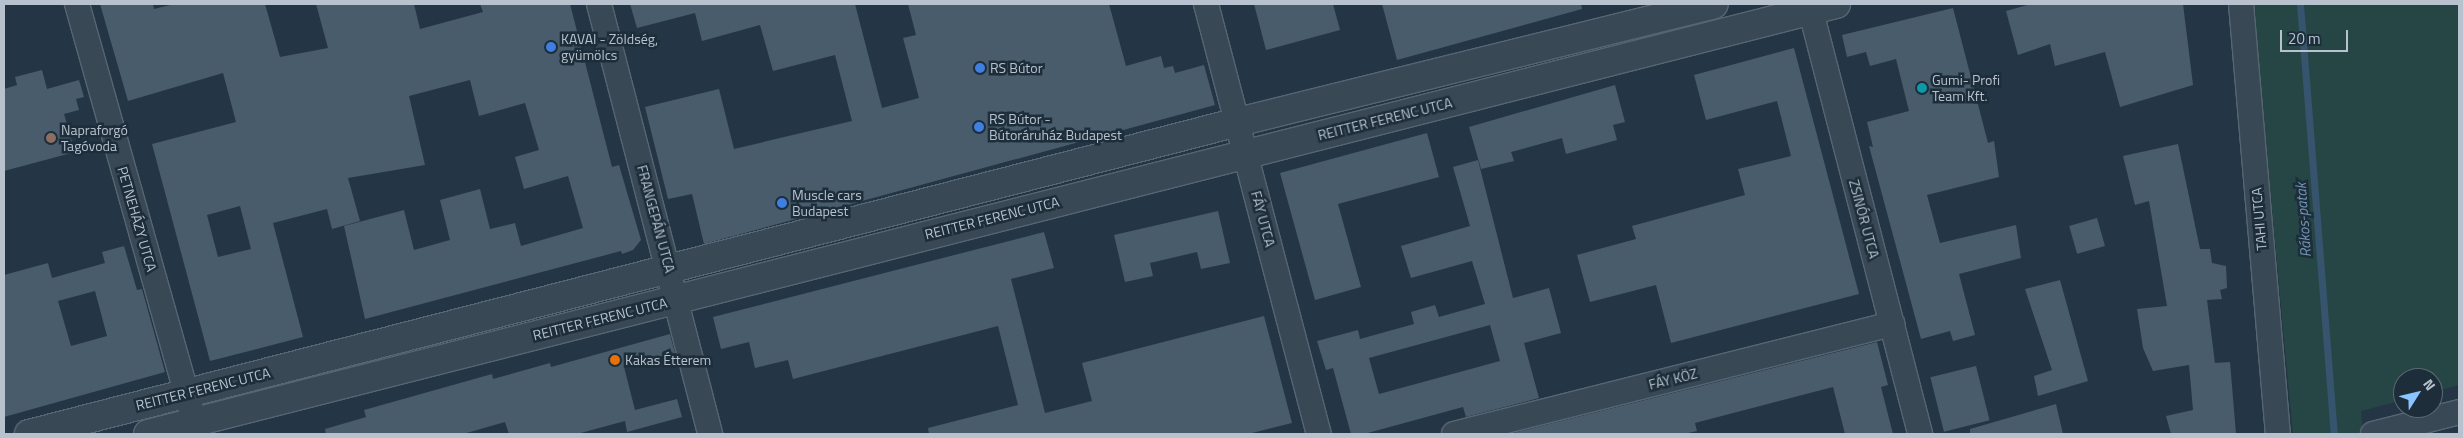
<!DOCTYPE html>
<html>
<head>
<meta charset="utf-8">
<style>
  body { margin:0 }
  #map { position:relative; width:2463px; height:438px; overflow:hidden; background:#243645; font-family:"Titillium Web",sans-serif }
  div>[style] { position:absolute }
  .green>* { inset:0; background:#264646 }
  .stream>* { height:7px; margin:-3.5px; padding:0 3.5px; transform-origin:3.5px; border-radius:3.5px; background:#36546e }
  .building>* { inset:0; background:#485c6c; transform-origin:0 0 }
  .roads { filter:drop-shadow(1px 0 #586572) drop-shadow(-1px 0 #586572) drop-shadow(0 1px #586572) drop-shadow(0 -1px #586572) }
  .minor>* { height:24px; margin:-12px; padding:0 12px; transform-origin:12px; border-radius:12px; background:#394855 }
  .tertiary>* { height:28px; margin:-14px; padding:0 14px; transform-origin:14px; border-radius:14px; background:#394855 }
  .dots>* { width:14px; height:14px; translate:-50% -50%; box-sizing:border-box; border:2px solid #1d2d3a; border-radius:50% }
  span { translate:-50% -50%; white-space:nowrap; text-align:center; line-height:1.15; -webkit-text-stroke:5px #1d2d3a; paint-order:stroke }
  .poi-label { font-size:14px; color:#b7c2ce }
  .left { translate:0 -50%; text-align:left }
  .street-label { font-size:14px; color:#b7c2ce }
  .water-label { font-size:15px; color:#7396b4; font-style:italic }
  .frame { position:absolute; inset:0; border:5px solid #b7c2ce; pointer-events:none }
  .north { position:absolute; left:2393px; top:368px; width:50px; height:50px; box-sizing:border-box; background:#1d2d3a; border:1px solid #5b6975; border-radius:50%; rotate:54deg; font-size:14px; font-weight:700; line-height:20px; text-align:center; color:#b7c2ce }
  .north::after { content:''; display:block; margin:auto; width:18px; height:22px; background:#8bc5ff; clip-path:polygon(50% 0,100% 100%,50% 72%,0 100%) }
  .scale { position:absolute; left:2280px; top:30px; width:68px; height:22px; box-sizing:border-box; border:2px solid #b7c2ce; border-top:0; padding-left:6px; font-size:15px; line-height:18px; white-space:nowrap; color:#b7c2ce; -webkit-text-stroke:4px #1d2d3a; paint-order:stroke }
</style>
</head>
<body>
<div id="map">
  <div class="green">
    <div style="clip-path:polygon(2253px 4px,2459px 4px,2459px 385px,2433px 392px,2433px 378px,2403px 378px,2403px 400px,2361px 411px,2363px 434px,2293px 434px)"></div>
  </div>
  <div class="stream">
    <div style="left:2300px;top:4px;width:431px;rotate:85.5deg"></div>
  </div>
  <div class="building">
    <div style="clip-path:polygon(evenodd,100px 4px,153px 4px,154px 9px,174px 4px,265px 4px,280px 57px,328px 48px,316px 4px,414px 4px,420px 29px,483px 12px,480px 4px,570px 4px,612px 167px,619px 165px,641px 240px,633px 250px,622px 254px,621px 251px,365px 319px,344px 226px,404px 210px,414px 250px,450px 240px,440px 200px,480px 189px,490px 229px,515px 223px,521px 246px,583px 228px,568px 176px,524px 189px,515px 157px,539px 150px,525px 103px,479px 116px,470px 80px,409px 96px,425px 165px,348px 178px,360px 221px,332px 229px,327px 209px,273px 223px,303px 337px,210px 361px,152px 144px,236px 122px,223px 73px,128px 101px,100px 4px,240px 206px,251px 249px,218px 257px,207px 215px,240px 206px)"></div>
    <div style="clip-path:polygon(630px 4px,855px 4px,882px 108px,919px 98px,903px 38px,916px 35px,908px 4px,1109px 4px,1126px 66px,1161px 56px,1164px 68px,1173px 66px,1175px 73px,1204px 65px,1215px 105px,704px 244px,692px 194px,668px 199px,645px 107px,719px 89px,734px 149px,852px 121px,835px 55px,773px 71px,760px 25px,702px 41px,695px 13px,637px 28px)"></div>
    <div style="clip-path:polygon(1254px 4px,1333px 4px,1340px 30px,1266px 50px)"></div>
    <div style="clip-path:polygon(1382px 4px,1581px 4px,1582px 9px,1397px 60px)"></div>
    <div style="clip-path:polygon(2031px 4px,2183px 4px,2193px 85px,2120px 107px,2105px 52px,2055px 66px,2050px 44px,2018px 55px,2006px 11px)"></div>
    <div style="clip-path:polygon(1953px 8px,1988px 143px,1994px 141px,1999px 177px,1927px 195px,1940px 243px,2016px 225px,2021px 258px,1959px 274px,1975px 335px,1953px 341px,1950px 331px,1921px 339px,1869px 146px,1873px 147px,1867px 122px,1909px 111px,1896px 59px,1870px 66px,1866px 52px,1847px 57px,1842px 35px)"></div>
    <div style="clip-path:polygon(1794px 48px,1859px 294px,1671px 343px,1656px 285px,1590px 302px,1577px 255px,1636px 239px,1632px 226px,1745px 195px,1738px 169px,1791px 156px,1777px 101px,1706px 120px,1694px 75px)"></div>
    <div style="clip-path:polygon(42px 70px,47px 89px,79px 80px,84px 97px,76px 99px,79px 110px,64px 114px,75px 152px,4px 171px,4px 89px,17px 85px,15px 77px)"></div>
    <div style="clip-path:polygon(1615px 85px,1625px 122px,1613px 125px,1617px 140px,1566px 154px,1562px 138px,1511px 152px,1514px 161px,1481px 169px,1469px 127px)"></div>
    <div style="clip-path:polygon(1427px 133px,1439px 177px,1338px 204px,1361px 287px,1315px 300px,1280px 173px)"></div>
    <div style="clip-path:polygon(2178px 144px,2200px 249px,2210px 249px,2212px 263px,2226px 266px,2227px 288px,2220px 290px,2222px 299px,2207px 300px,2215px 363px,2230px 362px,2236px 434px,2171px 434px,2166px 416px,2193px 410px,2189px 365px,2153px 371px,2143px 348px,2137px 309px,2167px 306px,2149px 201px,2135px 205px,2123px 156px)"></div>
    <div style="clip-path:polygon(evenodd,1478px 160px,1513px 298px,1549px 288px,1561px 333px,1524px 343px,1539px 398px,1466px 417px,1463px 407px,1364px 434px,1351px 434px,1333px 368px,1326px 370px,1317px 341px,1358px 330px,1360px 339px,1414px 324px,1411px 312px,1435px 305px,1439px 317px,1485px 304px,1472px 261px,1411px 278px,1401px 246px,1470px 226px,1453px 167px,1478px 160px,1490px 325px,1500px 361px,1379px 394px,1369px 358px,1490px 325px)"></div>
    <div style="clip-path:polygon(1218px 211px,1230px 263px,1201px 269px,1197px 252px,1150px 263px,1153px 276px,1125px 282px,1114px 235px)"></div>
    <div style="left:2097px;top:218px;width:29px;height:29px;rotate:74deg"></div>
    <div style="clip-path:polygon(1044px 232px,1054px 268px,1011px 279px,1045px 413px,1092px 401px,1082px 363px,1264px 316px,1292px 423px,1248px 434px,929px 434px,928px 428px,1018px 405px,998px 326px,793px 379px,788px 360px,755px 368px,749px 342px,721px 349px,713px 317px)"></div>
    <div style="clip-path:polygon(evenodd,124px 246px,137px 290px,142px 289px,165px 372px,4px 417px,4px 275px,48px 263px,52px 278px,105px 263px,102px 252px,124px 246px,95px 291px,107px 336px,71px 346px,58px 301px,95px 291px)"></div>
    <div style="clip-path:polygon(2060px 280px,2088px 381px,2038px 396px,2034px 376px,2052px 370px,2025px 289px)"></div>
    <div style="clip-path:polygon(670px 334px,675px 353px,624px 367px,635px 410px,677px 399px,682px 417px,627px 432px,625px 421px,577px 434px,509px 434px,505px 422px,463px 434px,326px 434px,325px 429px,366px 417px,364px 410px,492px 374px,493px 379px,550px 363px,551px 367px)"></div>
    <div style="clip-path:polygon(1877px 342px,1888px 385px,1881px 387px,1893px 434px,1845px 434px,1833px 387px,1695px 423px,1697px 431px,1684px 434px,1509px 434px)"></div>
    <div style="left:1976px;top:366px;width:56px;height:47px;rotate:76deg"></div>
    <div style="clip-path:polygon(2056px 404px,2063px 434px,1970px 434px,1970px 429px)"></div>
  </div>
  <div class="roads">
    <div class="minor">
      <div style="left:77px;top:4px;width:447px;rotate:74.3deg"></div>
      <div style="left:599px;top:4px;width:444px;rotate:75.5deg"></div>
      <div style="left:1206px;top:4px;width:445px;rotate:75.3deg"></div>
      <div style="left:1809px;top:4px;width:444px;rotate:75.5deg"></div>
      <div style="left:2241px;top:4px;width:432px;rotate:85.1deg"></div>
      <div style="left:1454px;top:434px;width:452px;rotate:-14.1deg"></div>
      <div style="left:2373px;top:434px;width:89px;rotate:-14.3deg"></div>
    </div>
    <div class="tertiary">
      <div style="left:29px;top:434px;width:1249px;rotate:-14.47deg"></div>
      <div style="left:1238px;top:122px;width:490px;rotate:-13.9deg"></div>
      <div style="left:148px;top:434px;width:1742px;rotate:-14.29deg"></div>
    </div>
  </div>
  <div class="dots">
    <div style="left:551px;top:47px;background:#3f7fe0"></div>
    <div style="left:980px;top:68px;background:#3f7fe0"></div>
    <div style="left:1922px;top:88px;background:#0f9aa8"></div>
    <div style="left:979px;top:127px;background:#3f7fe0"></div>
    <div style="left:51px;top:138px;background:#8d6e63"></div>
    <div style="left:782px;top:203px;background:#3f7fe0"></div>
    <div style="left:615px;top:360px;background:#e8710a"></div>
  </div>
  <div class="poi-label">
    <span class="left" style="left:561px;top:47px">KAVAI - Zöldség,<br>gyümölcs</span>
    <span class="left" style="left:990px;top:68px">RS Bútor</span>
    <span class="left" style="left:1932px;top:88px">Gumi- Profi<br>Team Kft.</span>
    <span class="left" style="left:989px;top:127px">RS Bútor -<br>Bútoráruház Budapest</span>
    <span class="left" style="left:61px;top:138px">Napraforgó<br>Tagóvoda</span>
    <span class="left" style="left:792px;top:203px">Muscle cars<br>Budapest</span>
    <span class="left" style="left:625px;top:360px">Kakas Étterem</span>
  </div>
  <div class="street-label">
    <span style="left:1385px;top:119px;rotate:-14deg">REITTER FERENC UTCA</span>
    <span style="left:992px;top:218px;rotate:-14deg">REITTER FERENC UTCA</span>
    <span style="left:137px;top:219px;rotate:74deg">PETNEHÁZY UTCA</span>
    <span style="left:656px;top:219px;rotate:75deg">FRANGEPÁN UTCA</span>
    <span style="left:1263px;top:219px;rotate:75deg">FÁY UTCA</span>
    <span style="left:1864px;top:219px;rotate:75deg">ZSINÓR UTCA</span>
    <span style="left:2259px;top:219px;rotate:-95deg">TAHI UTCA</span>
    <span style="left:600px;top:319px;rotate:-14deg">REITTER FERENC UTCA</span>
    <span style="left:1673px;top:379px;rotate:-14deg">FÁY KÖZ</span>
    <span style="left:203px;top:389px;rotate:-14deg">REITTER FERENC UTCA</span>
  </div>
  <div class="water-label">
    <span style="left:2303px;top:220px;rotate:-94deg">Rákos-patak</span>
  </div>
  <div class="frame"></div>
  <div class="north">N</div>
  <div class="scale">20 m</div>
</div>
</body>
</html>
